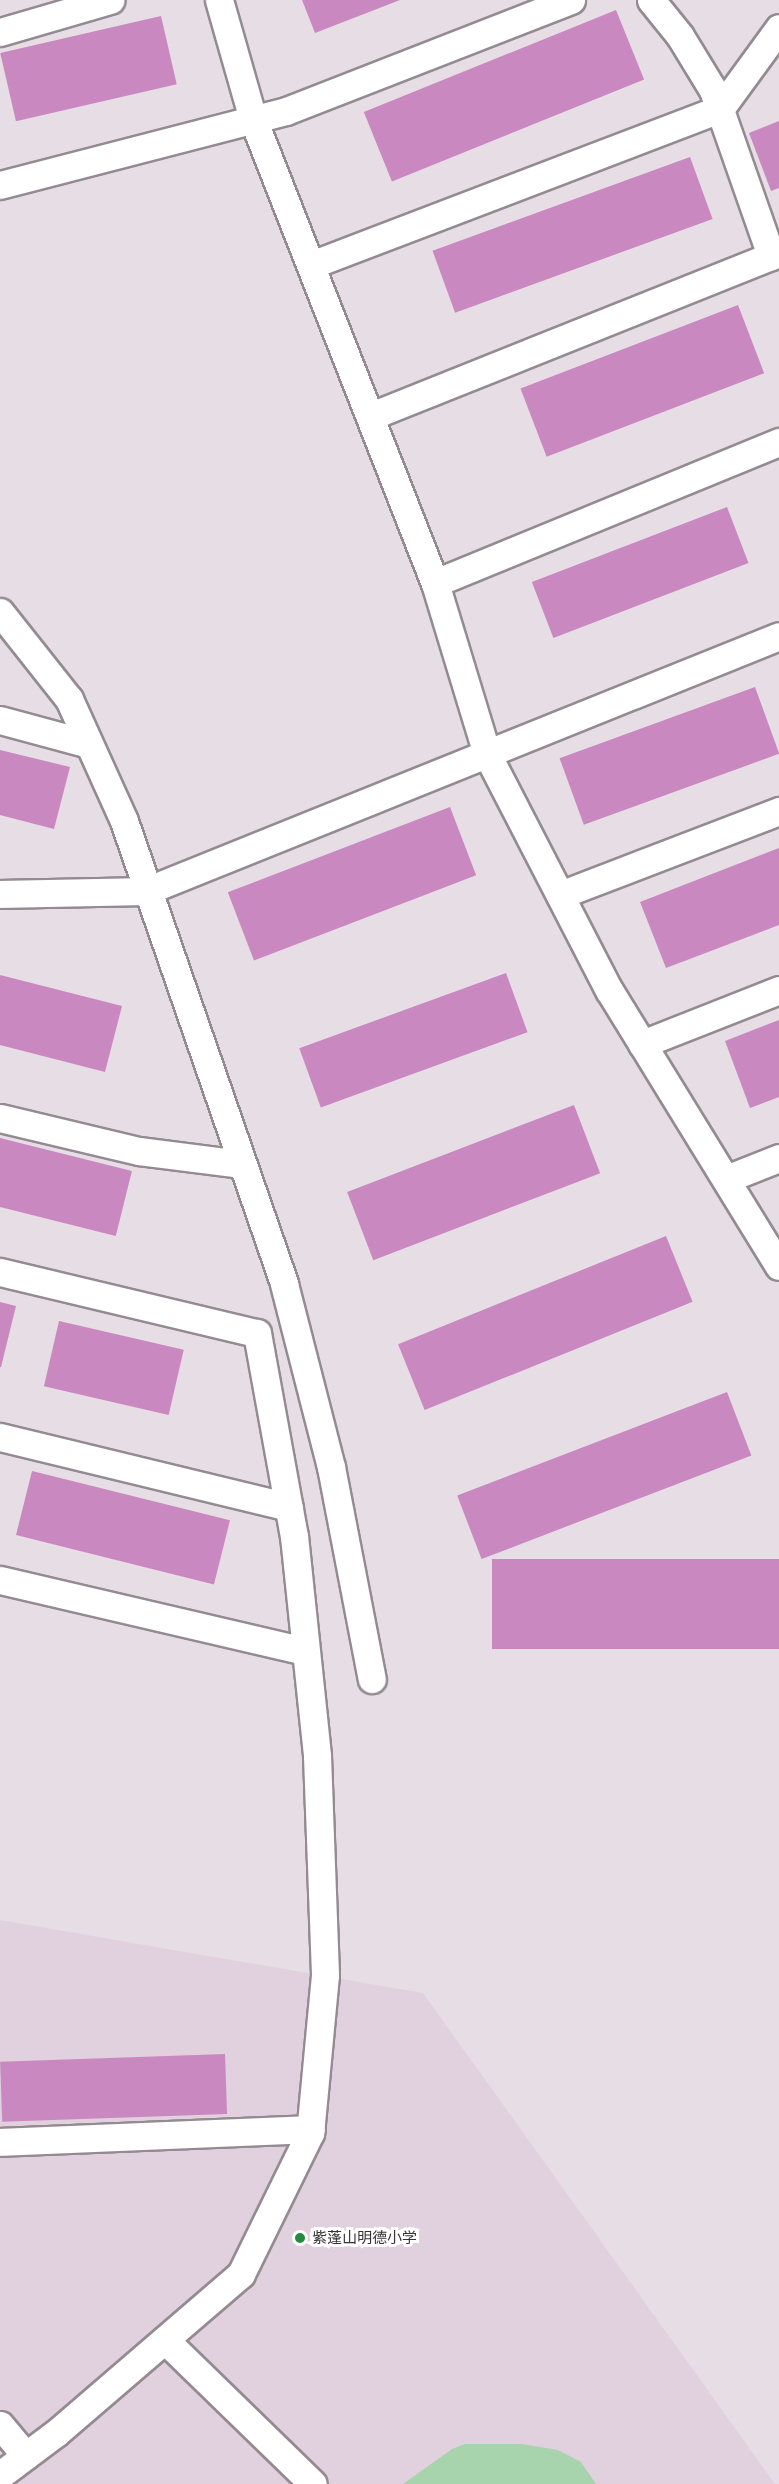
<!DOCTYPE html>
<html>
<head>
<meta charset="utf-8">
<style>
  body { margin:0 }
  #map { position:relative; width:779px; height:2484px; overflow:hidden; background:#e7dde5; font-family:"Noto Sans","Noto Sans SC",sans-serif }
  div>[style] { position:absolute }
  .built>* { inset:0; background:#e1d1de }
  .green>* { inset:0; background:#a7d4ad }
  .building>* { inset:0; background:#ca88c1; transform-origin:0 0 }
  .roads { filter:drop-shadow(2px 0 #948b92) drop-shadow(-2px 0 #948b92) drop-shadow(0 2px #948b92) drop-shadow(0 -2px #948b92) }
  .street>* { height:27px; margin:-13.5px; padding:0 13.5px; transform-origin:13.5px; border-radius:13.5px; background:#fff }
  .dots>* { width:16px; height:16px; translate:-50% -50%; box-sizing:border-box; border:3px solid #fff; border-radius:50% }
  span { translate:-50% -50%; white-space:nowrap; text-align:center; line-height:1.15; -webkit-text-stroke:6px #fff; paint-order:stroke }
  .poi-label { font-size:15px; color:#363235 }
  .left { translate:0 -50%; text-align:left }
</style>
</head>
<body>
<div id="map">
  <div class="built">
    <div style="clip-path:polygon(0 1920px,423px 1993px,775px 2484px,0 2484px)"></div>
  </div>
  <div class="green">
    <div style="clip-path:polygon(465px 2444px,522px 2444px,558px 2450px,581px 2462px,596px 2484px,403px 2484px,452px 2449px)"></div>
  </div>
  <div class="building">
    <div style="clip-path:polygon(302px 0,400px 0,315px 33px)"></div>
    <div style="left:616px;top:10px;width:75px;height:272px;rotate:68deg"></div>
    <div style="left:161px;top:16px;width:70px;height:165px;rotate:77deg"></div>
    <div style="clip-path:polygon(779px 121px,779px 188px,771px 191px,749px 133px)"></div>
    <div style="left:690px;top:157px;width:66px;height:274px;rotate:70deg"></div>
    <div style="left:738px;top:305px;width:73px;height:233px;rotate:69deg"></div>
    <div style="left:727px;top:507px;width:60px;height:209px;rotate:69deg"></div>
    <div style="left:755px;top:687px;width:71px;height:208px;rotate:70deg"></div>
    <div style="clip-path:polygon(0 750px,70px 767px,54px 829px,0 815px)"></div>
    <div style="left:450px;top:807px;width:73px;height:238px;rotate:69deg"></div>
    <div style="clip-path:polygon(779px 848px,779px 925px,666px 968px,640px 902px)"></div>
    <div style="left:506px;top:973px;width:63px;height:220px;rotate:70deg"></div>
    <div style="clip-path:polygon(0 975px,122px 1006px,105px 1072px,0 1045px)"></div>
    <div style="clip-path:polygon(779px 1020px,779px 1097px,750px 1108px,725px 1041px)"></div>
    <div style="left:574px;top:1105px;width:73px;height:243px;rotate:69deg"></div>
    <div style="left:0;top:1138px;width:136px;height:67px;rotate:14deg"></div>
    <div style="left:666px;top:1236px;width:71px;height:289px;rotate:68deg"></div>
    <div style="clip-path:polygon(0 1302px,16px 1306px,1px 1367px,0 1367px)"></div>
    <div style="left:59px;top:1321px;width:128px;height:67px;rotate:13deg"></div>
    <div style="left:727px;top:1392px;width:68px;height:289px;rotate:69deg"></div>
    <div style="left:32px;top:1471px;width:204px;height:66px;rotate:14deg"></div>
    <div style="left:779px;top:1559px;width:90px;height:287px;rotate:90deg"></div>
    <div style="left:225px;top:2054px;width:60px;height:225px;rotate:88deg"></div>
  </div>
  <div class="roads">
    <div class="street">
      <div style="left:219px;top:0;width:124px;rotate:74.1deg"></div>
      <div style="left:253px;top:119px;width:498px;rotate:68.6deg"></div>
      <div style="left:435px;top:583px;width:179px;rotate:73.1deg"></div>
      <div style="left:487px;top:754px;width:266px;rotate:62.7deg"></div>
      <div style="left:609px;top:990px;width:324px;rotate:58.4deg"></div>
      <div style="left:651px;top:0;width:46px;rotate:51.1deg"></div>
      <div style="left:680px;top:36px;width:63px;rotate:58.6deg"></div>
      <div style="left:713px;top:90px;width:176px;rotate:70.7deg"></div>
      <div style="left:0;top:32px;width:115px;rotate:-16.2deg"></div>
      <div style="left:0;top:185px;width:295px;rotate:-14.5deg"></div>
      <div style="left:286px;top:111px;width:306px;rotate:-21.3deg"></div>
      <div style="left:311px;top:265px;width:438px;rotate:-20.9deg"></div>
      <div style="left:720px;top:109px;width:100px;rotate:-53.9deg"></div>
      <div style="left:371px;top:416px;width:439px;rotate:-21.8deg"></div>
      <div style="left:435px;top:583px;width:372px;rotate:-22.3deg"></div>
      <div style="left:0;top:612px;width:111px;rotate:51.6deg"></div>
      <div style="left:69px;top:699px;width:134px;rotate:65.7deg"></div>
      <div style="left:124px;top:821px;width:490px;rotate:70.9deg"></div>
      <div style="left:284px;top:1284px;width:189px;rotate:75.6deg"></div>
      <div style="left:331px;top:1467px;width:216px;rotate:79.1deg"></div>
      <div style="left:0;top:720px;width:92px;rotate:15.1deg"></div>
      <div style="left:0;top:894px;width:146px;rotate:-1.2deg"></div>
      <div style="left:146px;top:891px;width:682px;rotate:-21.94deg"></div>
      <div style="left:560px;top:895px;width:235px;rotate:-21deg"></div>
      <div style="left:642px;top:1044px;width:147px;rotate:-21.5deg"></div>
      <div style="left:0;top:1118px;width:143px;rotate:13.4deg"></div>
      <div style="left:139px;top:1151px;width:104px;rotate:7.2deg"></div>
      <div style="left:726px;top:1179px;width:57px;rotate:-21.6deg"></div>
      <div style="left:0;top:1272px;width:264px;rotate:13.4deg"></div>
      <div style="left:257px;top:1333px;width:206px;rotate:79.7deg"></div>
      <div style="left:294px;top:1536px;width:221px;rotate:84deg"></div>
      <div style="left:317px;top:1756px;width:219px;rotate:87.9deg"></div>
      <div style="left:325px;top:1975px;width:159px;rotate:95.4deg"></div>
      <div style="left:310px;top:2133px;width:157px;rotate:116.1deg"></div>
      <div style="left:241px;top:2274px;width:244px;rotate:139.3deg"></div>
      <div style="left:56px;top:2433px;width:70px;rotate:143.1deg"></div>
      <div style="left:0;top:1437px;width:297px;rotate:13.6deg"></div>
      <div style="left:0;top:1580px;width:312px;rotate:13.1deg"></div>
      <div style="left:0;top:2142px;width:311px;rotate:-2.4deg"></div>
      <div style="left:165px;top:2340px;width:206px;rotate:44.2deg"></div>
      <div style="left:0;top:2425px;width:40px;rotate:50deg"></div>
    </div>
  </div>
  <div class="dots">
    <div style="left:300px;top:2238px;background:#258b41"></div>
  </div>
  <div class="poi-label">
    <span class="left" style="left:312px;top:2238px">紫蓬山明德小学</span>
  </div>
</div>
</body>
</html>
